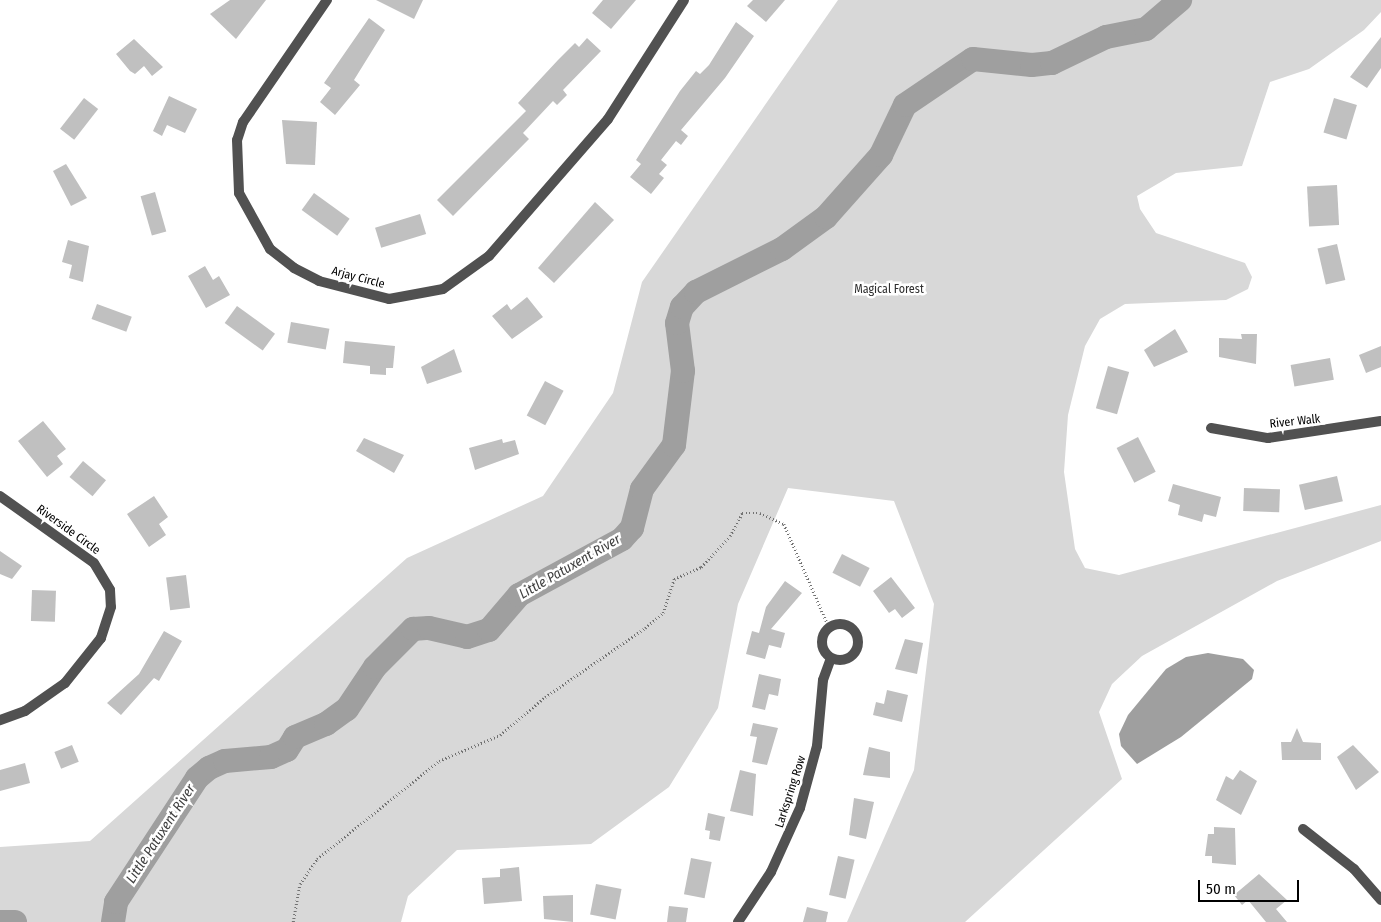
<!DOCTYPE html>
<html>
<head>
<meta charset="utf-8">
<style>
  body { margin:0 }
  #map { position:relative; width:1381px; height:922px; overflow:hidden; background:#fff; font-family:"Fira Sans Condensed",sans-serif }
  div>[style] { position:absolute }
  .green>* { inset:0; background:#d8d8d8 }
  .water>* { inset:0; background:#9f9f9f }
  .river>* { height:24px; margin:-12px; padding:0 12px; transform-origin:12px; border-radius:12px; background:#9f9f9f }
  .building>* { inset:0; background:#c0c0c0; transform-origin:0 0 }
  .path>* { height:2.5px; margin-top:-1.25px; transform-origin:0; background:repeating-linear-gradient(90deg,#737373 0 1px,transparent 0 3.5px) }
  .street>* { height:10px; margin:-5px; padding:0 5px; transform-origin:5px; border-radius:5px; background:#515151 }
  .street>.ring { margin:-5px; padding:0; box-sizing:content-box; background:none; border:10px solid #515151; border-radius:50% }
  span { translate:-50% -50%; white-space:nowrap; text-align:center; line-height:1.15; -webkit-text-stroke:5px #fff; paint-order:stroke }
  .street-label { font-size:12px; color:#000 }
  .park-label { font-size:12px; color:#2f2f2f }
  .water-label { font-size:14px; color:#404040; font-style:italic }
  .scale { position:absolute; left:1198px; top:880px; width:101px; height:22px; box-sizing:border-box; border:2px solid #000; border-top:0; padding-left:6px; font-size:15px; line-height:18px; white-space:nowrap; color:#000; -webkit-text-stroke:4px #fff; paint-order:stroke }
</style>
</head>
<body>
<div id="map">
  <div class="green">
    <div style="clip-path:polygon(838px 0,1381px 0,1381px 12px,1364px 30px,1309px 69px,1270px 82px,1242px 166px,1176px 173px,1137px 196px,1140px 209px,1156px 233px,1245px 263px,1252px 277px,1248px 289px,1226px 300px,1125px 304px,1100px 319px,1085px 346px,1068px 415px,1064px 472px,1075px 549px,1085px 568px,1119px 575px,1381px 505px,1381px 541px,1277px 581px,1142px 656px,1112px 684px,1099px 712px,1122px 779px,965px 922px,847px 922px,914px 770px,934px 604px,894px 501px,788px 488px,738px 604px,718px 708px,669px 787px,591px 844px,457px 850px,408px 896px,401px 922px,0 922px,0 847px,90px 841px,407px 558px,543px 496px,613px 393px,642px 282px)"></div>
  </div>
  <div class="water">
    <div style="clip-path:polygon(1208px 653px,1243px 659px,1254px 670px,1252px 679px,1181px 737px,1137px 764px,1121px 746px,1119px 734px,1128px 715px,1166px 669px,1186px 657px)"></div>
  </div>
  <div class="river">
    <div style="left:0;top:922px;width:15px"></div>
    <div style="left:113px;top:922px;width:20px;rotate:-81deg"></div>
    <div style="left:116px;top:902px;width:148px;rotate:-56.8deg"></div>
    <div style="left:197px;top:778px;width:16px;rotate:-40deg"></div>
    <div style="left:209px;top:768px;width:17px;rotate:-24deg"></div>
    <div style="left:225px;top:761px;width:46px;rotate:-5deg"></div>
    <div style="left:271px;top:757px;width:17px;rotate:-24deg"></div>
    <div style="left:287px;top:750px;width:15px;rotate:-58deg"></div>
    <div style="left:295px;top:737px;width:34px;rotate:-23deg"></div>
    <div style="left:326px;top:724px;width:26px;rotate:-36deg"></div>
    <div style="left:347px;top:709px;width:50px;rotate:-56.3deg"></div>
    <div style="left:375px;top:667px;width:54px;rotate:-45deg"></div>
    <div style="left:413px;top:629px;width:16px;rotate:-4deg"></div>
    <div style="left:429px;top:628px;width:39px;rotate:13deg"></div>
    <div style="left:467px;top:637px;width:23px;rotate:-18deg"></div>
    <div style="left:489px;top:630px;width:46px;rotate:-49.4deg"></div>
    <div style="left:519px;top:595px;width:117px;rotate:-28.5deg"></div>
    <div style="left:622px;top:539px;width:15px;rotate:-48deg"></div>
    <div style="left:632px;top:528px;width:40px;rotate:-75.6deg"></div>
    <div style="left:642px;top:489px;width:54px;rotate:-54deg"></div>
    <div style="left:674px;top:445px;width:75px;rotate:-83.1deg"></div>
    <div style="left:683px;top:371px;width:48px;rotate:-97.1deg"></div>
    <div style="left:677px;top:323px;width:17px;rotate:-73deg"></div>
    <div style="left:682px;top:307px;width:21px;rotate:-47deg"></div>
    <div style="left:696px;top:292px;width:96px;rotate:-26.6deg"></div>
    <div style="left:782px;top:249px;width:54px;rotate:-36deg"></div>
    <div style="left:826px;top:217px;width:83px;rotate:-48.4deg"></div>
    <div style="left:881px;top:155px;width:55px;rotate:-64.4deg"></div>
    <div style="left:905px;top:105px;width:82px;rotate:-34.1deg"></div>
    <div style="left:973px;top:59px;width:59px;rotate:5.8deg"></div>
    <div style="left:1032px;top:65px;width:20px;rotate:-6deg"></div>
    <div style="left:1052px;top:63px;width:60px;rotate:-25.7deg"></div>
    <div style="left:1106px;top:37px;width:41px;rotate:-11.3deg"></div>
    <div style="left:1146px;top:29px;width:45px;rotate:-40.5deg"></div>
  </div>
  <div class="building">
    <div style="clip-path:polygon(230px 0,266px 0,236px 39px,210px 14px)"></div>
    <div style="clip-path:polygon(376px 0,423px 0,414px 19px)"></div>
    <div style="clip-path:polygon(603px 0,636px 0,611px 29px,592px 13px)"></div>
    <div style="clip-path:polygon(753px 0,785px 0,766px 22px,747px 6px)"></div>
    <div style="clip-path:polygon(369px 18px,385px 30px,354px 80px,360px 85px,335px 115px,320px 102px,331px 88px,324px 83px)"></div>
    <div style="clip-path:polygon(736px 22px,754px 36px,725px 78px,681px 130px,688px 136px,681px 145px,676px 141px,661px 160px,667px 165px,659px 174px,664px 178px,651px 194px,630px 177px,641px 164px,636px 160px,680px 91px,696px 71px,700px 74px,709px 65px)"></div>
    <div style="clip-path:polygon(1381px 37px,1381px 68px,1367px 88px,1350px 77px)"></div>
    <div style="clip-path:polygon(587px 38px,601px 51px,563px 90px,567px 95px,557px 105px,553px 101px,523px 133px,529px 139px,453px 216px,437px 200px,526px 111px,518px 103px,558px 60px,575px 43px,579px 47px)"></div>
    <div style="clip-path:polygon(134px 39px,163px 67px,152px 76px,144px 66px,135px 74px,130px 71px,116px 54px)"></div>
    <div style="clip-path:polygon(169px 96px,197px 109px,185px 133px,167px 125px,162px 136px,153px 131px)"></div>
    <div style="left:84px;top:98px;width:18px;height:39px;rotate:38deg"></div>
    <div style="left:1334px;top:98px;width:24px;height:36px;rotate:17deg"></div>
    <div style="clip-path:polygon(282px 120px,317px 122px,315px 165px,286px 164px)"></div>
    <div style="clip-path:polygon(66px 164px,87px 198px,71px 206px,53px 171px)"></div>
    <div style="left:1337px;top:185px;width:40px;height:30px;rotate:87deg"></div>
    <div style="left:155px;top:192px;width:41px;height:15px;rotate:74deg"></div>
    <div style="left:314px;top:193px;width:44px;height:21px;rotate:36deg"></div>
    <div style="clip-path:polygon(595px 202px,614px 220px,554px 283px,538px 268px)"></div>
    <div style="left:420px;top:214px;width:21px;height:47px;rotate:73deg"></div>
    <div style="clip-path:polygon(68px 240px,89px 246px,83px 282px,69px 278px,72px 265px,62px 262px)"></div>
    <div style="left:1337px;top:244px;width:37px;height:20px;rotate:77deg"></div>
    <div style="clip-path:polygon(205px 266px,213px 280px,219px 276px,230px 295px,206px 308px,188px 276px)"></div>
    <div style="clip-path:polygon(527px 297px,543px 317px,512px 339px,492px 316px,507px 304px,511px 310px)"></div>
    <div style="left:97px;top:304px;width:37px;height:16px;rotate:20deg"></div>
    <div style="left:237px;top:306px;width:47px;height:21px;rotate:36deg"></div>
    <div style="left:291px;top:322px;width:39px;height:21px;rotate:10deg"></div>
    <div style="clip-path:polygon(1175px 329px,1188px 352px,1154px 367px,1144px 350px)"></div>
    <div style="clip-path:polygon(1241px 334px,1257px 334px,1256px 364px,1219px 357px,1219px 338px,1242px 339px)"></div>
    <div style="clip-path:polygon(345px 341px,395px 346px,393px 368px,386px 368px,386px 375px,370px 374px,370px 366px,343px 363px)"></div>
    <div style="clip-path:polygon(1381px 346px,1381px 367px,1366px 373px,1359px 355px)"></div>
    <div style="clip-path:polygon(454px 349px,462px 372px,427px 384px,421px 367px)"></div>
    <div style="left:1330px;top:358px;width:22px;height:40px;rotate:80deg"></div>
    <div style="left:1108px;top:366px;width:22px;height:44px;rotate:16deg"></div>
    <div style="left:545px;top:381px;width:21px;height:39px;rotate:28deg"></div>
    <div style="clip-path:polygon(43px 421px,66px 449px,57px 456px,63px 464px,47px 477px,18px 441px)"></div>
    <div style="left:1138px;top:437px;width:39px;height:24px;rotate:63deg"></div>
    <div style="clip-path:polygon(364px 438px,404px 455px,394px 473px,356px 451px)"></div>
    <div style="clip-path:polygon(502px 439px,503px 443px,515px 440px,519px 454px,475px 470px,469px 448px)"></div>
    <div style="left:83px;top:461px;width:30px;height:21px;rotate:40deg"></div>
    <div style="left:1337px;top:476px;width:26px;height:39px;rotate:77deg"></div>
    <div style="clip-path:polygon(1173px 484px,1221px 497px,1216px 517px,1204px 514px,1202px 522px,1178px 515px,1180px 505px,1168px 501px)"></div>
    <div style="left:1244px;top:488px;width:36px;height:23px;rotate:2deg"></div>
    <div style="clip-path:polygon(154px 496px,168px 517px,159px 524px,166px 535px,149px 547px,127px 514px)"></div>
    <div style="clip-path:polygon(0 551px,22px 566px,12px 579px,0 574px)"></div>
    <div style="left:842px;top:554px;width:31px;height:21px;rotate:27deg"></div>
    <div style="left:186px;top:575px;width:33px;height:20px;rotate:83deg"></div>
    <div style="clip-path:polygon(891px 577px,915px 608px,902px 618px,895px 609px,889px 613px,873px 591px)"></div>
    <div style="clip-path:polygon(785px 581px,802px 593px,771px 629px,785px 633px,781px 648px,769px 645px,765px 659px,746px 654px,752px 631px,759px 633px,766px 607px)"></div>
    <div style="left:32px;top:590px;width:24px;height:31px;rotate:2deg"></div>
    <div style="clip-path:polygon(164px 631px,182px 641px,159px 681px,154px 678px,121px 715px,107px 703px,139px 674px)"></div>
    <div style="clip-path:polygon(905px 639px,923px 643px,917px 674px,895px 669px)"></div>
    <div style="clip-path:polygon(759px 674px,781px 679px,778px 696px,769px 694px,765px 710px,752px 707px)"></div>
    <div style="clip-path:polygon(887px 690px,908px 695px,902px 722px,873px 715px,876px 702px,884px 704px)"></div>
    <div style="clip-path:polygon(753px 723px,778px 728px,767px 765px,752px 762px,757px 737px,750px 736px)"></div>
    <div style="clip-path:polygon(1297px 728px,1303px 742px,1321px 743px,1321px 760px,1282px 760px,1281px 742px,1291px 742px)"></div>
    <div style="left:72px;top:745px;width:18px;height:19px;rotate:68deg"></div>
    <div style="clip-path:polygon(1353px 745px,1379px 772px,1356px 790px,1337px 757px)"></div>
    <div style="clip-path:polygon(869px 747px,890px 752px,890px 778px,863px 775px)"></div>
    <div style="clip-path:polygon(25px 763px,30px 783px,0 791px,0 770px)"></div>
    <div style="clip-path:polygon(740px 770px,756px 774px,753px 816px,730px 811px)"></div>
    <div style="clip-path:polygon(1240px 770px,1257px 781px,1241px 815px,1216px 800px,1226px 776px,1233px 780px)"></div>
    <div style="clip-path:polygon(854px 798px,874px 802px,866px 839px,849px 835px)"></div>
    <div style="clip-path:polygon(708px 813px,725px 817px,720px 841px,709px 839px,710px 831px,705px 830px)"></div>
    <div style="clip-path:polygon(1214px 827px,1235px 828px,1236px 865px,1212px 863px,1212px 856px,1205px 856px,1208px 834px,1214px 834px)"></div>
    <div style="left:838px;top:856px;width:17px;height:40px;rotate:13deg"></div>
    <div style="left:691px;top:858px;width:21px;height:37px;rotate:11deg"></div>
    <div style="clip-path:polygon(519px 867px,522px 901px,484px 904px,482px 878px,500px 877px,500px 869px)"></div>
    <div style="clip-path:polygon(1259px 874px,1287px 900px,1276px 909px,1287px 922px,1266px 922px,1248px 900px,1242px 905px,1234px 895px)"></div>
    <div style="left:596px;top:884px;width:26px;height:31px;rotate:11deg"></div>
    <div style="clip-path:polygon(573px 895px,573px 922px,544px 919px,543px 896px)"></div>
    <div style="clip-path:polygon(669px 906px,688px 908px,686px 922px,667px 922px)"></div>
    <div style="clip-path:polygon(807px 907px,828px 912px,826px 922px,803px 922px)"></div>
  </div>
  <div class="path">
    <div style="left:293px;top:922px;width:39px;rotate:-80deg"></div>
    <div style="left:300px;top:884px;width:30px;rotate:-56deg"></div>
    <div style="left:317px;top:859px;width:156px;rotate:-38.8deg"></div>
    <div style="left:439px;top:761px;width:66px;rotate:-23.1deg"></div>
    <div style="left:500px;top:735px;width:59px;rotate:-40.2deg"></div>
    <div style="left:545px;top:697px;width:121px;rotate:-34.6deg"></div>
    <div style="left:645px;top:628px;width:23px;rotate:-40deg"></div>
    <div style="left:663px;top:613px;width:36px;rotate:-72deg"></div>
    <div style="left:674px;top:579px;width:30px;rotate:-24deg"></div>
    <div style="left:701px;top:567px;width:42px;rotate:-46.9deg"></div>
    <div style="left:730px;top:536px;width:26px;rotate:-62deg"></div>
    <div style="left:742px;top:513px;width:18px"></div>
    <div style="left:760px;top:513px;width:26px;rotate:25deg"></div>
    <div style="left:784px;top:524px;width:112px;rotate:66.4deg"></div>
  </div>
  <div class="street">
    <div style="left:327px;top:0;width:148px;rotate:124.5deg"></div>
    <div style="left:243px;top:122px;width:19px;rotate:108deg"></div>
    <div style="left:237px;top:140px;width:53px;rotate:87.8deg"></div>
    <div style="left:239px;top:193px;width:64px;rotate:61deg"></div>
    <div style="left:270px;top:249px;width:31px;rotate:38deg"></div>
    <div style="left:294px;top:268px;width:28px;rotate:27deg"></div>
    <div style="left:319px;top:281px;width:72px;rotate:14.4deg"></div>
    <div style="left:389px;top:299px;width:55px;rotate:-10.5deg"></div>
    <div style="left:443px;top:289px;width:57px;rotate:-35.7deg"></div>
    <div style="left:489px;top:256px;width:181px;rotate:-49deg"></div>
    <div style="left:608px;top:119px;width:141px;rotate:-57.4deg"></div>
    <div style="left:1211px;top:428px;width:58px;rotate:10deg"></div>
    <div style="left:1268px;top:438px;width:114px;rotate:-8.6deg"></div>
    <div style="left:0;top:496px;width:115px;rotate:35.5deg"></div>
    <div style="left:94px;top:563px;width:31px;rotate:59deg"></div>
    <div style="left:110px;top:590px;width:17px;rotate:87deg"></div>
    <div style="left:111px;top:607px;width:33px;rotate:108deg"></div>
    <div style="left:101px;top:638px;width:58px;rotate:128.7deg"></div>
    <div style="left:65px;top:683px;width:49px;rotate:145deg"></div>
    <div style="left:25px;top:711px;width:27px;rotate:160deg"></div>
    <div class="ring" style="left:822px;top:624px;width:26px;height:26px"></div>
    <div style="left:1303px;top:829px;width:65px;rotate:38.1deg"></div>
    <div style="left:1354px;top:869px;width:41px;rotate:48.9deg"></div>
    <div style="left:738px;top:922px;width:60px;rotate:-56.6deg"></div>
    <div style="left:771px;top:872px;width:70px;rotate:-65.6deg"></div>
    <div style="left:800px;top:808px;width:64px;rotate:-74.7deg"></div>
    <div style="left:817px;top:746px;width:66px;rotate:-84.8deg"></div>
    <div style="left:823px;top:680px;width:23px;rotate:-70deg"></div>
  </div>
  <div class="street-label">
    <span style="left:358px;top:278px;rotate:15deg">Arjay Circle</span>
    <span style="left:1295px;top:422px;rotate:-6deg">River Walk</span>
    <span style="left:68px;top:530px;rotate:36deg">Riverside Circle</span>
    <span style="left:791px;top:792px;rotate:-72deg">Larkspring Row</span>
  </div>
  <div class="park-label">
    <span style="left:889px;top:290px">Magical Forest</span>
  </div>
  <div class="water-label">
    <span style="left:570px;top:567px;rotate:-30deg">Little Patuxent River</span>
    <span style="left:161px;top:834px;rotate:-57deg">Little Patuxent River</span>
  </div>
  <div class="scale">50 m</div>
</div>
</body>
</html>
